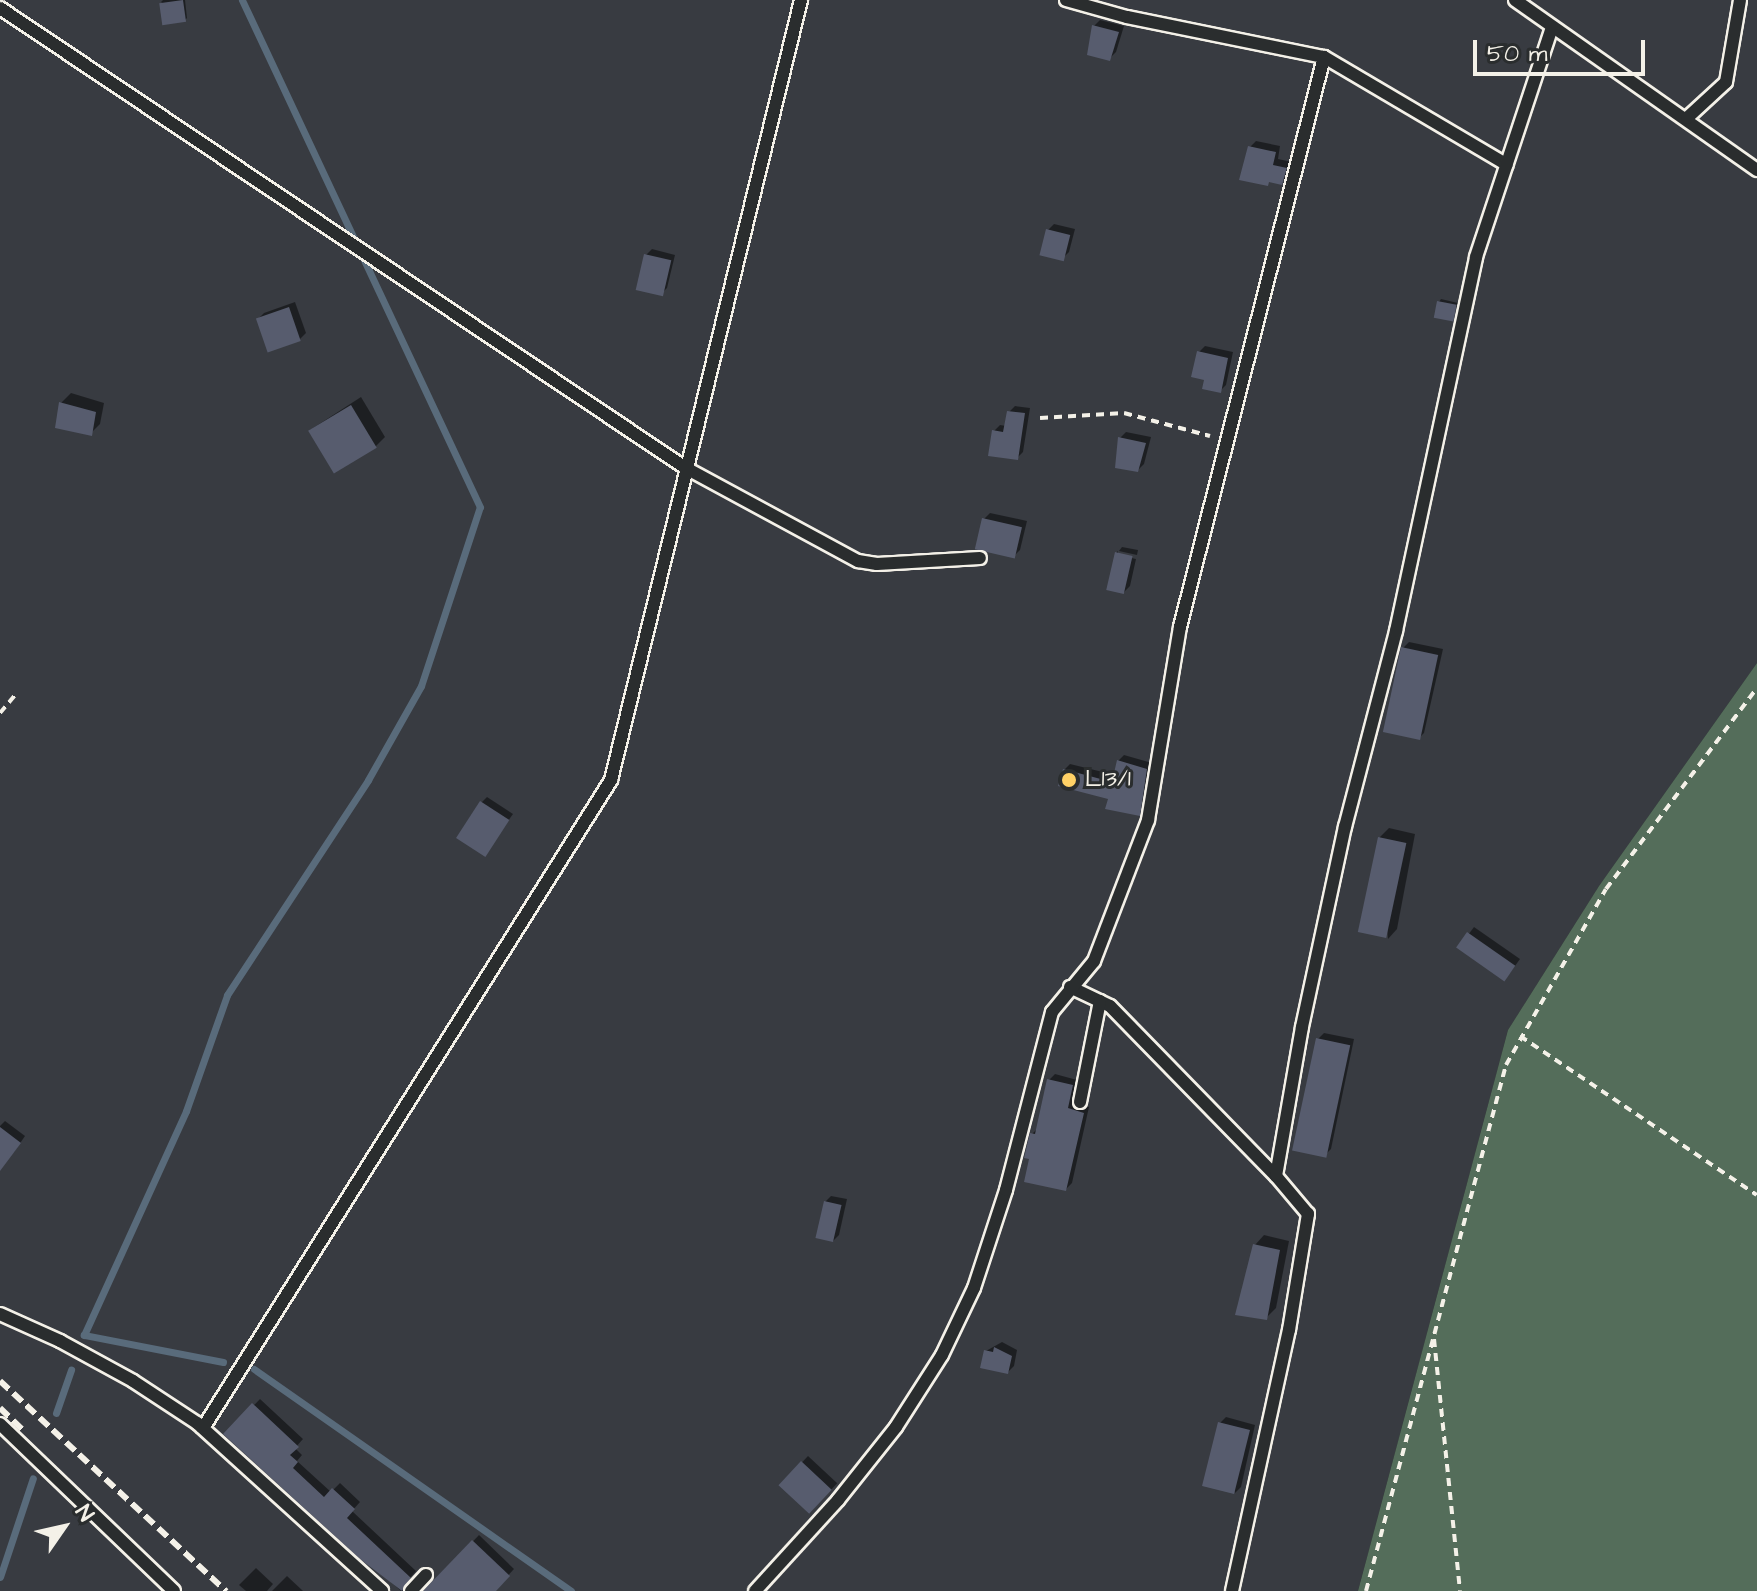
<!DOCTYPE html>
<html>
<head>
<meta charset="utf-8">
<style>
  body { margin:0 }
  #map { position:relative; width:1757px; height:1591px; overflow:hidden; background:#2a2d2e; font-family:"Architects Daughter",sans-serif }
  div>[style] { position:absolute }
  .built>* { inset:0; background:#383b41 }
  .green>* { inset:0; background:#546d5a }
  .shadow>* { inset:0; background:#0007; transform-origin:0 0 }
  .stream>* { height:7px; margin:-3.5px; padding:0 3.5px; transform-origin:3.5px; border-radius:3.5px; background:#596b7b }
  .building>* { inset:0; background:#575c6e; transform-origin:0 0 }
  .path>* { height:4px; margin-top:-2px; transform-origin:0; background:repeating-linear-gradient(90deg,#f4f1e8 0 8px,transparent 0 14px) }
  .roads { filter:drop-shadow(2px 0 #f4f1e8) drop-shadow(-2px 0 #f4f1e8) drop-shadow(0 2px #f4f1e8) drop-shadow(0 -2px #f4f1e8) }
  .lane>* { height:12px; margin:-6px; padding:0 6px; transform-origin:6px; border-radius:6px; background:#2a2d2e }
  .rail>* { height:6px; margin-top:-3px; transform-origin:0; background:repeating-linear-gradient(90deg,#f4f1e8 0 12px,transparent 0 18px) }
  .dots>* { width:22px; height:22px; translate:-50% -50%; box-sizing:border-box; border:4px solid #2a2d2e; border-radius:50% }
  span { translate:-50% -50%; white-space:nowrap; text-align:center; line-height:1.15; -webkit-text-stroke:6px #2a2d2e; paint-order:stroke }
  .poi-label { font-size:24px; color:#f4f1e8 }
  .left { translate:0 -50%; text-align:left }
  .north { position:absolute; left:24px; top:1487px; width:80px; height:80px; -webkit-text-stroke:6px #2a2d2e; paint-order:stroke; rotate:56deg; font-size:22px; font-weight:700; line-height:32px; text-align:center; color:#f4f1e8 }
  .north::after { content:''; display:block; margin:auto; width:28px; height:36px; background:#f4f1e8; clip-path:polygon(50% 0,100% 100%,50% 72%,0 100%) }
  .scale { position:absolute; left:1473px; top:40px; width:172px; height:36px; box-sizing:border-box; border:4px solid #f4f1e8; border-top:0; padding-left:10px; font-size:24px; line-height:28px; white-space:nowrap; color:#f4f1e8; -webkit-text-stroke:6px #2a2d2e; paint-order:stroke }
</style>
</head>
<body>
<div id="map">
  <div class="built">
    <div style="clip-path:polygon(0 0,1757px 0,1757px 663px,1599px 886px,1508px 1030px,1358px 1591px,0 1591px)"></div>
  </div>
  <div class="green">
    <div style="clip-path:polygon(1757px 663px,1757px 1591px,1358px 1591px,1508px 1030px,1599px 886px)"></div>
  </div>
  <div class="shadow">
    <div style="clip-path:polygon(163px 0,185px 0,187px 18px,185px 20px,161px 2px)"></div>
    <div style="clip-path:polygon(1100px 20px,1124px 26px,1116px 52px,1110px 58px,1094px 26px)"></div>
    <div style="clip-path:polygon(1256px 141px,1280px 146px,1278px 159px,1292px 162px,1288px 176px,1282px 182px,1250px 147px)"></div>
    <div style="clip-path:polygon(1054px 224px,1075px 229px,1069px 252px,1063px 258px,1048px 230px)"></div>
    <div style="clip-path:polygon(652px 249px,675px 255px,667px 288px,661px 294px,646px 255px)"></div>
    <div style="clip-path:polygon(1441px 299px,1458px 303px,1452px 320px,1439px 302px)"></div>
    <div style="clip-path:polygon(295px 302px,306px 333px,300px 339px,258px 319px,264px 313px)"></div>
    <div style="clip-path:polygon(1205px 346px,1233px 352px,1226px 385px,1220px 391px,1206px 379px,1199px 352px)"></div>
    <div style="clip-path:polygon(71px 393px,104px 403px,100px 424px,91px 433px,57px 427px,61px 403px)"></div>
    <div style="clip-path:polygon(361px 397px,385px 437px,376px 446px,310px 430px)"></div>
    <div style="clip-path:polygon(1015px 406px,1030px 408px,1023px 452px,1017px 458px,994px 431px,1000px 425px,1006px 426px,1009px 412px)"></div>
    <div style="clip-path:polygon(1126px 432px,1151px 437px,1144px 464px,1138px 470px,1120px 438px)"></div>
    <div style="clip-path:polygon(990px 513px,1027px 521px,1020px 550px,1014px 556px,984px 519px)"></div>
    <div style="clip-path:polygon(1122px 547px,1138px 550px,1137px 555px,1119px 551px)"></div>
    <div style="clip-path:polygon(1118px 551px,1118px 555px,1136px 559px,1130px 586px,1124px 592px,1116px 553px)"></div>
    <div style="clip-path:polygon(1409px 642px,1443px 649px,1424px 733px,1418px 739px,1403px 648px)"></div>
    <div style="clip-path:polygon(1124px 755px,1152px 763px,1145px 808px,1139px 814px,1064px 770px,1070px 764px,1115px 775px,1118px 761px)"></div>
    <div style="clip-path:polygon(487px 797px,513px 814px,484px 854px,481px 803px)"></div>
    <div style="clip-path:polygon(1389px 828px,1415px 834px,1397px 929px,1388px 939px,1380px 837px)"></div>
    <div style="clip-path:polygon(1474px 927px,1520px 959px,1510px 973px,1459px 947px)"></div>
    <div style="clip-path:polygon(1324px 1033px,1354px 1039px,1331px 1149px,1325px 1155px,1318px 1039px)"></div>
    <div style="clip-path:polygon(1055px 1074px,1077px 1080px,1073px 1102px,1089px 1107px,1072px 1183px,1066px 1189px,1031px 1158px,1032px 1134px,1038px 1128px,1049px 1080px)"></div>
    <div style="clip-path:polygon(5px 1121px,25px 1136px,14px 1152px,0 1151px,0 1126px)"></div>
    <div style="clip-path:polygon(831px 1196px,847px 1199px,839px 1235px,833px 1241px,825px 1202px)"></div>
    <div style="clip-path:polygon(1264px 1235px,1289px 1241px,1276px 1308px,1266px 1318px,1255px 1245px)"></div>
    <div style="clip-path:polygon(1002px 1342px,1017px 1350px,1014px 1366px,1008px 1372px,986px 1351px)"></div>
    <div style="clip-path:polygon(260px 1399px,303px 1439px,295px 1448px,302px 1455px,297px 1461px,331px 1492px,340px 1483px,360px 1502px,352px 1511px,416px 1571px,408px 1580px,406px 1591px,401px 1591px,226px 1434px)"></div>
    <div style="clip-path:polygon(1226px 1417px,1255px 1425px,1241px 1487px,1235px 1493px,1220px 1423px)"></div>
    <div style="left:808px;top:1456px;width:40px;height:39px;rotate:43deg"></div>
    <div style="clip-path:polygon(479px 1535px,514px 1569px,494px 1591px,426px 1591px)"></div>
    <div style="clip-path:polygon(256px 1568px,273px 1584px,267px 1591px,246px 1591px,239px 1585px)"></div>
    <div style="clip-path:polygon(287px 1576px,303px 1591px,272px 1591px)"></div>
  </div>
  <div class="stream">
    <div style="left:223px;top:1362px;width:142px;rotate:-169deg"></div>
    <div style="left:84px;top:1335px;width:246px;rotate:-65.5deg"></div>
    <div style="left:186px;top:1111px;width:123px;rotate:-70.5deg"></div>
    <div style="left:227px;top:995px;width:257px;rotate:-56.7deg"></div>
    <div style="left:368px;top:780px;width:108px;rotate:-60.6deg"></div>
    <div style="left:421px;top:686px;width:188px;rotate:-71.8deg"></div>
    <div style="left:480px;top:507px;width:560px;rotate:-115.15deg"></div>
    <div style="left:254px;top:1369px;width:387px;rotate:35deg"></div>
    <div style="left:56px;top:1413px;width:46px;rotate:-70.8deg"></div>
    <div style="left:0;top:1577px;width:104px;rotate:-71.6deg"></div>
  </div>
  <div class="building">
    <div style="left:183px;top:0;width:22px;height:24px;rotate:82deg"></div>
    <div style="clip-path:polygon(1092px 25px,1119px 32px,1110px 61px,1087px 55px)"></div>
    <div style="clip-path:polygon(1248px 146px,1276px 152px,1273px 165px,1287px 168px,1282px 185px,1269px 182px,1268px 186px,1239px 180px)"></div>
    <div style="left:1046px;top:229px;width:25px;height:27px;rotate:14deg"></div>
    <div style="left:644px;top:254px;width:28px;height:37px;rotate:13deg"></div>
    <div style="left:1437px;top:301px;width:20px;height:17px;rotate:11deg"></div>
    <div style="left:289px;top:307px;width:36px;height:35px;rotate:71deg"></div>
    <div style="clip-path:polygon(1197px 351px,1228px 358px,1221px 393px,1202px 389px,1204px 380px,1191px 377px)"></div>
    <div style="clip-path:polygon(59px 402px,96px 412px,92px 436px,55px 428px)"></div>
    <div style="left:351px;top:405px;width:50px;height:50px;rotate:59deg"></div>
    <div style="clip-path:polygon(1007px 411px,1025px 413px,1018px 460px,988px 456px,992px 430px,1003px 432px)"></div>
    <div style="clip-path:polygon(1118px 437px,1146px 443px,1138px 472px,1115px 468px)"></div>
    <div style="left:982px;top:518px;width:41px;height:32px;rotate:13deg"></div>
    <div style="left:1115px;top:552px;width:18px;height:39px;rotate:13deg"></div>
    <div style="left:1401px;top:647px;width:38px;height:87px;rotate:12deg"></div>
    <div style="clip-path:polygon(1117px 760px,1147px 769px,1140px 816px,1105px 809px,1108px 799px,1058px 786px,1063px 769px,1112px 782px)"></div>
    <div style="left:480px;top:801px;width:35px;height:44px;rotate:33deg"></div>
    <div style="left:1378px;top:837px;width:29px;height:97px;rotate:12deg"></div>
    <div style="left:1467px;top:932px;width:59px;height:19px;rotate:35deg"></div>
    <div style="left:1316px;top:1038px;width:35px;height:115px;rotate:12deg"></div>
    <div style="clip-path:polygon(1047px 1079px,1073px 1085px,1068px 1108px,1084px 1113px,1066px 1191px,1024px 1182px,1029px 1159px,1024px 1158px,1030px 1133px,1035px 1134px)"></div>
    <div style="clip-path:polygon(0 1127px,21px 1143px,0 1171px)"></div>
    <div style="left:824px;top:1201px;width:18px;height:38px;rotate:13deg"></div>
    <div style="clip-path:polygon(1253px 1244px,1280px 1250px,1267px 1320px,1235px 1315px)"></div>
    <div style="clip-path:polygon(994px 1347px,1012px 1356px,1008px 1374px,980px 1368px,984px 1350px,993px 1352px)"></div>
    <div style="clip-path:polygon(252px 1403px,299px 1447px,290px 1455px,298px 1462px,293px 1468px,324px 1497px,332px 1488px,355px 1509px,347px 1518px,411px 1578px,402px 1591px,360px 1559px,223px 1434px)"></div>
    <div style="left:1218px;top:1422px;width:33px;height:66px;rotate:14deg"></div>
    <div style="left:801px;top:1461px;width:42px;height:33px;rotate:43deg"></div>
    <div style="clip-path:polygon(472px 1540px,510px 1576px,496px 1591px,423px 1591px)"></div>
  </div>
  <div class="path">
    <div style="left:1040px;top:418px;width:84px;rotate:-3.4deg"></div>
    <div style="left:1124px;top:413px;width:89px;rotate:15deg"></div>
    <div style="left:0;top:713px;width:25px;rotate:-50deg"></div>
    <div style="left:1520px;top:1036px;width:285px;rotate:33.9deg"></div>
    <div style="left:1434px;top:1339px;width:253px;rotate:84.1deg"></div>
    <div style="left:1366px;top:1591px;width:544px;rotate:-75.1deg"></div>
    <div style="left:1506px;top:1065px;width:202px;rotate:-60.4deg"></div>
    <div style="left:1606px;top:889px;width:251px;rotate:-53.1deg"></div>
  </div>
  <div class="roads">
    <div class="lane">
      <div style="left:1066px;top:0;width:63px;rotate:15.6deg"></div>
      <div style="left:1127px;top:17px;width:201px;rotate:11.5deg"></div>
      <div style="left:1324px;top:57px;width:212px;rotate:30.5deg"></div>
      <div style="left:1515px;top:0;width:296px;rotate:35.1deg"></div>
      <div style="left:0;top:8px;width:824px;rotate:33.86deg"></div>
      <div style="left:684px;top:467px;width:198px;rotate:28.4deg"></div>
      <div style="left:858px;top:561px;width:19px;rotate:9deg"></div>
      <div style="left:877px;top:564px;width:103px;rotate:-3.3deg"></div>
      <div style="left:1687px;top:118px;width:53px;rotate:-42.7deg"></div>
      <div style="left:1726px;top:82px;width:83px;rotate:-80.3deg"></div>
      <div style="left:1070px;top:987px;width:44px;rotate:25.4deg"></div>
      <div style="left:1110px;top:1006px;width:238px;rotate:45.7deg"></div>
      <div style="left:1080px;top:1102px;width:103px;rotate:-78.8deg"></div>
      <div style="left:0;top:1314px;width:66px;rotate:24.2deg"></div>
      <div style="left:60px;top:1341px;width:83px;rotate:28.7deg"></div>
      <div style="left:133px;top:1381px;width:77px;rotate:33.3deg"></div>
      <div style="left:197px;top:1423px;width:250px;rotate:42.2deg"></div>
      <div style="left:0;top:1424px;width:241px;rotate:43.8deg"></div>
      <div style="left:203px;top:1428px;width:766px;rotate:-57.8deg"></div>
      <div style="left:611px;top:780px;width:803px;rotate:-76.31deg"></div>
      <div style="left:411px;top:1591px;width:22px;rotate:-47deg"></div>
      <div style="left:755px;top:1591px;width:123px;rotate:-47.6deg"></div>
      <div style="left:838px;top:1500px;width:93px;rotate:-51.5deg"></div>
      <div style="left:896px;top:1427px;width:85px;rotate:-57.4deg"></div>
      <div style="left:942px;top:1355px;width:74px;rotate:-64.5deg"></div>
      <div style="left:974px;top:1288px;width:103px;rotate:-71.9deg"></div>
      <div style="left:1006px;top:1190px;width:184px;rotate:-75.5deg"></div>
      <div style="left:1052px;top:1012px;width:66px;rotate:-50.5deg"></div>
      <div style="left:1094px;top:961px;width:151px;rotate:-69deg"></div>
      <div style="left:1148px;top:820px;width:196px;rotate:-80.6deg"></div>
      <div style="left:1180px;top:627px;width:588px;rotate:-75.82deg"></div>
      <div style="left:1232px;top:1591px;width:267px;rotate:-77.7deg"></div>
      <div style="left:1289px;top:1330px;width:118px;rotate:-80.7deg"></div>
      <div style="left:1308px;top:1214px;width:50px;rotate:-130.1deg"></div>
      <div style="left:1276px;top:1176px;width:151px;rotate:-80.1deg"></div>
      <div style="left:1302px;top:1027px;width:205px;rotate:-77.9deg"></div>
      <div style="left:1345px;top:827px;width:203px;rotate:-75.4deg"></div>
      <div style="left:1396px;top:631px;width:382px;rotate:-77.9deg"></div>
      <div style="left:1476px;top:257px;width:242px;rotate:-71.7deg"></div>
    </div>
  </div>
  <div class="rail">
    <div style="left:0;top:1381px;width:309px;rotate:42.9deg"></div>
    <div style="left:0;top:1408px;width:33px;rotate:44deg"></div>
  </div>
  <div class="dots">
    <div style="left:1069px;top:780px;background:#ffd166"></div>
  </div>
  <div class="poi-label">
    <span class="left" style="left:1085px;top:780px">L13/1</span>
  </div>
  <div class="north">N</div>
  <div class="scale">50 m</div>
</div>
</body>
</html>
